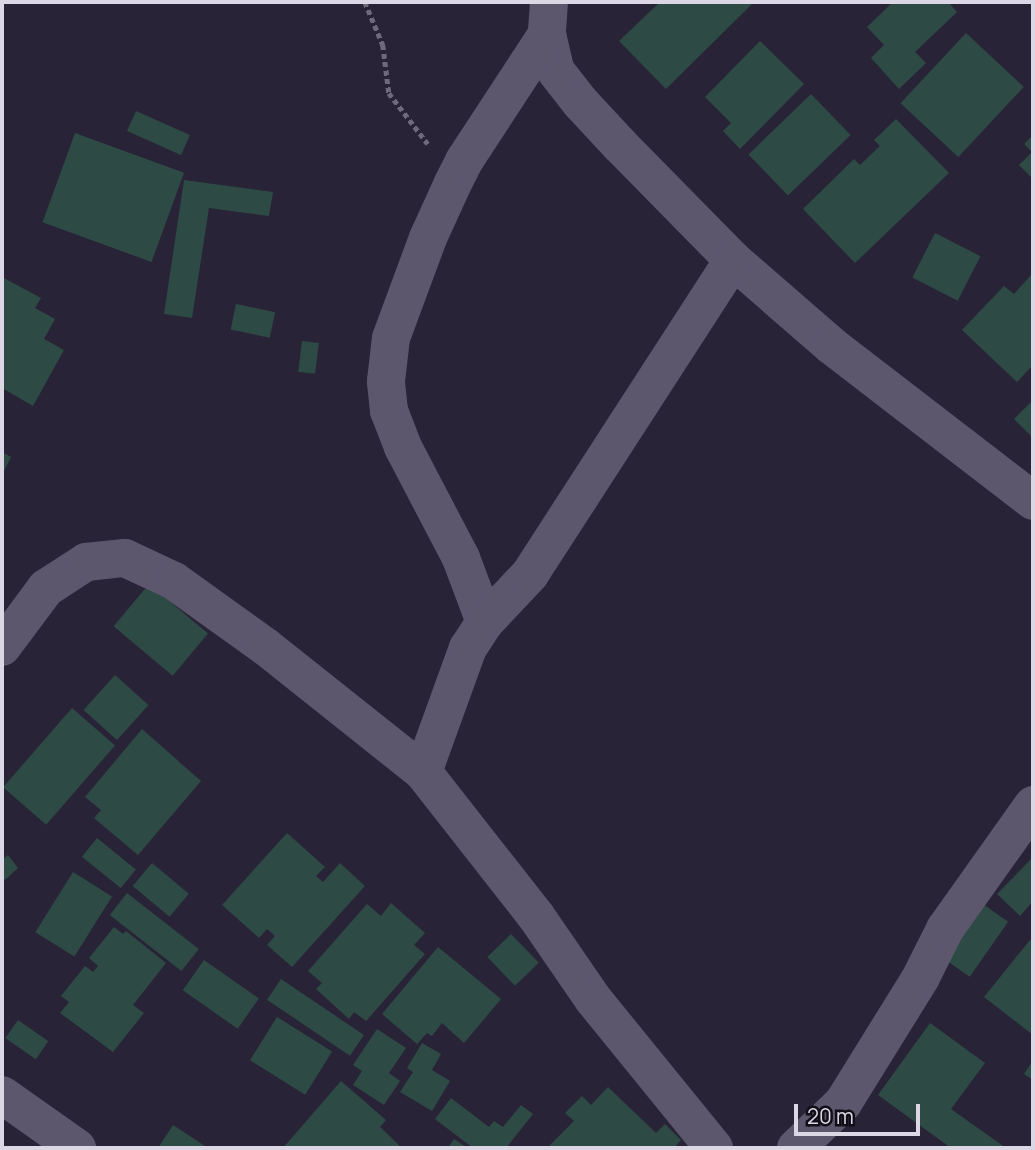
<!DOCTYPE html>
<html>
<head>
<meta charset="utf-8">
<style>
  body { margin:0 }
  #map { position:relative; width:1035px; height:1150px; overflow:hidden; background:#292337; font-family:Manrope,sans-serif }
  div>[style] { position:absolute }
  .building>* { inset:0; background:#2d4b44; transform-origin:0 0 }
  .path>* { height:4.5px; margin-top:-2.25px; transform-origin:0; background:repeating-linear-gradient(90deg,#6e697b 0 5px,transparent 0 8.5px) }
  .minor>* { height:38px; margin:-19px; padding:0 19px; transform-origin:19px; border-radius:19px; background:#5d576e }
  span { translate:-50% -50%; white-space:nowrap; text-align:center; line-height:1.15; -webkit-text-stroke:7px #110e17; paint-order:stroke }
  .frame { position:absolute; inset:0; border:4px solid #dbd7e5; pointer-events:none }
  .scale { position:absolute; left:794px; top:1104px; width:126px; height:32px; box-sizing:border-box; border:4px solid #dbd7e5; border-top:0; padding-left:9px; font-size:21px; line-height:24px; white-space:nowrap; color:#dbd7e5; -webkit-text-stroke:5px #110e17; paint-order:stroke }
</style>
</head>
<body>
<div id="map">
  <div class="building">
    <div style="clip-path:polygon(660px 2px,754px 2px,666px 89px,619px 41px)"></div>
    <div style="clip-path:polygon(893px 2px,948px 2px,957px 12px,915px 52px,926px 63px,899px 89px,871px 58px,884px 45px,867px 27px)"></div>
    <div style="left:966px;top:33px;width:79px;height:96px;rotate:43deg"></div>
    <div style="clip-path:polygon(760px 41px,804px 84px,740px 149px,723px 131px,731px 123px,705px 97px)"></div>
    <div style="left:811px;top:94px;width:57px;height:87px;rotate:46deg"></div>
    <div style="left:136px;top:111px;width:59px;height:22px;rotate:24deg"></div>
    <div style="clip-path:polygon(896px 119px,949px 173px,855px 263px,803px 209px,854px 159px,860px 165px,880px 146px,874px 140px)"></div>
    <div style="left:75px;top:133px;width:116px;height:95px;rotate:20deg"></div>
    <div style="clip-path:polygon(1033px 135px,1033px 179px,1019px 165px,1032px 152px,1024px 144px)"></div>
    <div style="clip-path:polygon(184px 180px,273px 192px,269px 216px,209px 208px,192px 318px,164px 314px)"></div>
    <div style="left:935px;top:233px;width:51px;height:50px;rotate:27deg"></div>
    <div style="clip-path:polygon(1033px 273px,1033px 365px,1017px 382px,962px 330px,1004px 286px,1014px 294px)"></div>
    <div style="clip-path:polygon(2px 277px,41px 298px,35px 308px,55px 319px,44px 339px,64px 350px,33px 406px,2px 388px)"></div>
    <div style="left:236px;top:304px;width:40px;height:26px;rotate:12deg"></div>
    <div style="left:302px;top:341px;width:17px;height:31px;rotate:7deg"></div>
    <div style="clip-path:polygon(1033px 400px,1033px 438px,1014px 419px)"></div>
    <div style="clip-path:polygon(2px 452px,11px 457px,2px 475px)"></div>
    <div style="left:149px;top:584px;width:77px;height:55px;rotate:40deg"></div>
    <div style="left:115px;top:675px;width:45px;height:47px;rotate:42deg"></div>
    <div style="left:72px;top:708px;width:57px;height:105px;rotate:41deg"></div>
    <div style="clip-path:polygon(142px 729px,201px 781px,138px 855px,94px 818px,101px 810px,85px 797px)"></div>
    <div style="clip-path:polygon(287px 833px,325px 867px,316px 876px,323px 882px,340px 863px,365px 886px,292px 967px,267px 945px,275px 936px,267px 929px,259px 938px,222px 905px)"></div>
    <div style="left:97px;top:838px;width:50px;height:24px;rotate:39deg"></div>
    <div style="clip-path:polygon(8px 855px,18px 868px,5px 880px,2px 876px,2px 860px)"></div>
    <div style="clip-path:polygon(1033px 857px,1033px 901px,1020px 916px,997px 894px)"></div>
    <div style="left:152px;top:863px;width:48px;height:30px;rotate:40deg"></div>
    <div style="left:73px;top:872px;width:46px;height:71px;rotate:32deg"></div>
    <div style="left:127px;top:893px;width:91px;height:28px;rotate:38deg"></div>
    <div style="left:977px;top:900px;width:38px;height:67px;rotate:35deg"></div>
    <div style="clip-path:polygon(391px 903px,425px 933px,414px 945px,425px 954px,366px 1021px,354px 1012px,349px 1019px,316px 989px,322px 983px,308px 971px,367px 904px,381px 916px)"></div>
    <div style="clip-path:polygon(114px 927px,123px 934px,126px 931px,166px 963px,133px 1005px,144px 1013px,113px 1052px,60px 1013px,69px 1002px,61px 996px,85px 966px,93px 972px,98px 966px,89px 958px)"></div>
    <div style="left:511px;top:934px;width:40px;height:33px;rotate:46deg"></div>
    <div style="clip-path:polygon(1030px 940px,1033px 943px,1033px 1035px,984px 997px)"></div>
    <div style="clip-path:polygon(438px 947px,501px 999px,464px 1043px,442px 1023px,432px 1036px,427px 1033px,417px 1044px,382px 1014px)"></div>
    <div style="left:204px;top:960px;width:67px;height:37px;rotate:35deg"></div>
    <div style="left:281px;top:979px;width:100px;height:25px;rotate:34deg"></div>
    <div style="left:277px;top:1017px;width:65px;height:51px;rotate:32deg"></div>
    <div style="left:18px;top:1020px;width:37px;height:22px;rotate:35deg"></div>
    <div style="clip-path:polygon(930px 1023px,985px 1063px,951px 1109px,1006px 1148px,951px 1148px,878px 1095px)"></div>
    <div style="clip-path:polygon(377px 1029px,406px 1048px,389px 1073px,400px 1081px,384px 1105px,353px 1085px,362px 1071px,353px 1065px)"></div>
    <div style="clip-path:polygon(422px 1043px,441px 1054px,432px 1070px,450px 1081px,432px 1111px,400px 1092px,413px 1072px,407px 1068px)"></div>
    <div style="clip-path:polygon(1033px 1060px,1033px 1080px,1024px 1074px)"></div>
    <div style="clip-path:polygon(341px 1081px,386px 1120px,380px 1127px,400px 1146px,398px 1148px,283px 1148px)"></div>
    <div style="clip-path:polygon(608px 1087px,656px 1133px,665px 1124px,681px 1140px,674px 1148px,547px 1148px,574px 1121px,565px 1113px,582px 1096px,591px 1105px)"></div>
    <div style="clip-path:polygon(451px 1098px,489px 1127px,494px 1121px,503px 1127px,521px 1105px,533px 1114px,506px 1148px,473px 1148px,435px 1119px)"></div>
    <div style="clip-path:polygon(173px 1125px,208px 1148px,158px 1148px)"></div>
    <div style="clip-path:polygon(454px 1139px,468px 1148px,448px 1148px)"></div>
  </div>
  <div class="path">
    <div style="left:365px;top:2px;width:47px;rotate:67.3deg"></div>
    <div style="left:383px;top:45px;width:48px;rotate:82.9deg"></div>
    <div style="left:389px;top:93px;width:64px;rotate:52.6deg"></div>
  </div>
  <div class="minor">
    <div style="left:549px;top:2px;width:32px;rotate:94deg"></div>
    <div style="left:547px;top:34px;width:37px;rotate:77deg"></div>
    <div style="left:555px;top:70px;width:41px;rotate:52deg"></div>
    <div style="left:580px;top:102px;width:59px;rotate:47.1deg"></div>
    <div style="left:620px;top:145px;width:161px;rotate:45.5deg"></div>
    <div style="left:733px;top:260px;width:131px;rotate:41deg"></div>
    <div style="left:832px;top:346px;width:254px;rotate:37.6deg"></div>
    <div style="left:485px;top:622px;width:68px;rotate:-110.6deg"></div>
    <div style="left:461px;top:558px;width:125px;rotate:-117.6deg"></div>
    <div style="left:403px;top:447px;width:39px;rotate:-111deg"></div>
    <div style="left:389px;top:411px;width:30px;rotate:-96deg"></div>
    <div style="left:386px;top:381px;width:43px;rotate:-83.4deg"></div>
    <div style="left:391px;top:338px;width:107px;rotate:-69.7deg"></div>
    <div style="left:428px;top:238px;width:60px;rotate:-65.6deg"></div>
    <div style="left:453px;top:183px;width:25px;rotate:-63deg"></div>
    <div style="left:464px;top:161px;width:152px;rotate:-56.8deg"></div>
    <div style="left:2px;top:647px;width:74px;rotate:-53.3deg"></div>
    <div style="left:46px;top:588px;width:48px;rotate:-33deg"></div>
    <div style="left:86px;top:562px;width:39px;rotate:-6deg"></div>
    <div style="left:125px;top:558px;width:54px;rotate:25.1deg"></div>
    <div style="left:174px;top:581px;width:113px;rotate:35.7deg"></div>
    <div style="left:266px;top:647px;width:201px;rotate:38.5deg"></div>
    <div style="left:423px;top:772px;width:183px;rotate:51.9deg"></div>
    <div style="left:536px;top:916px;width:101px;rotate:55.5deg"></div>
    <div style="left:593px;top:999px;width:192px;rotate:50.9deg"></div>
    <div style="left:423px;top:772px;width:132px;rotate:-70.1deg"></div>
    <div style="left:468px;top:648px;width:31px;rotate:-57deg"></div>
    <div style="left:485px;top:622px;width:66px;rotate:-46.8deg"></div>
    <div style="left:530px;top:574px;width:374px;rotate:-57.1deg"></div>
    <div style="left:2px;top:1095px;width:92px;rotate:35.2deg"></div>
    <div style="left:796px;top:1148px;width:65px;rotate:-43.8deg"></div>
    <div style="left:843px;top:1103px;width:148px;rotate:-58.2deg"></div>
    <div style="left:921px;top:977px;width:54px;rotate:-63.4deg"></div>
    <div style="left:945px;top:929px;width:152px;rotate:-54.6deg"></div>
  </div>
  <div class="frame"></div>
  <div class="scale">20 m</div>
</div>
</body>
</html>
